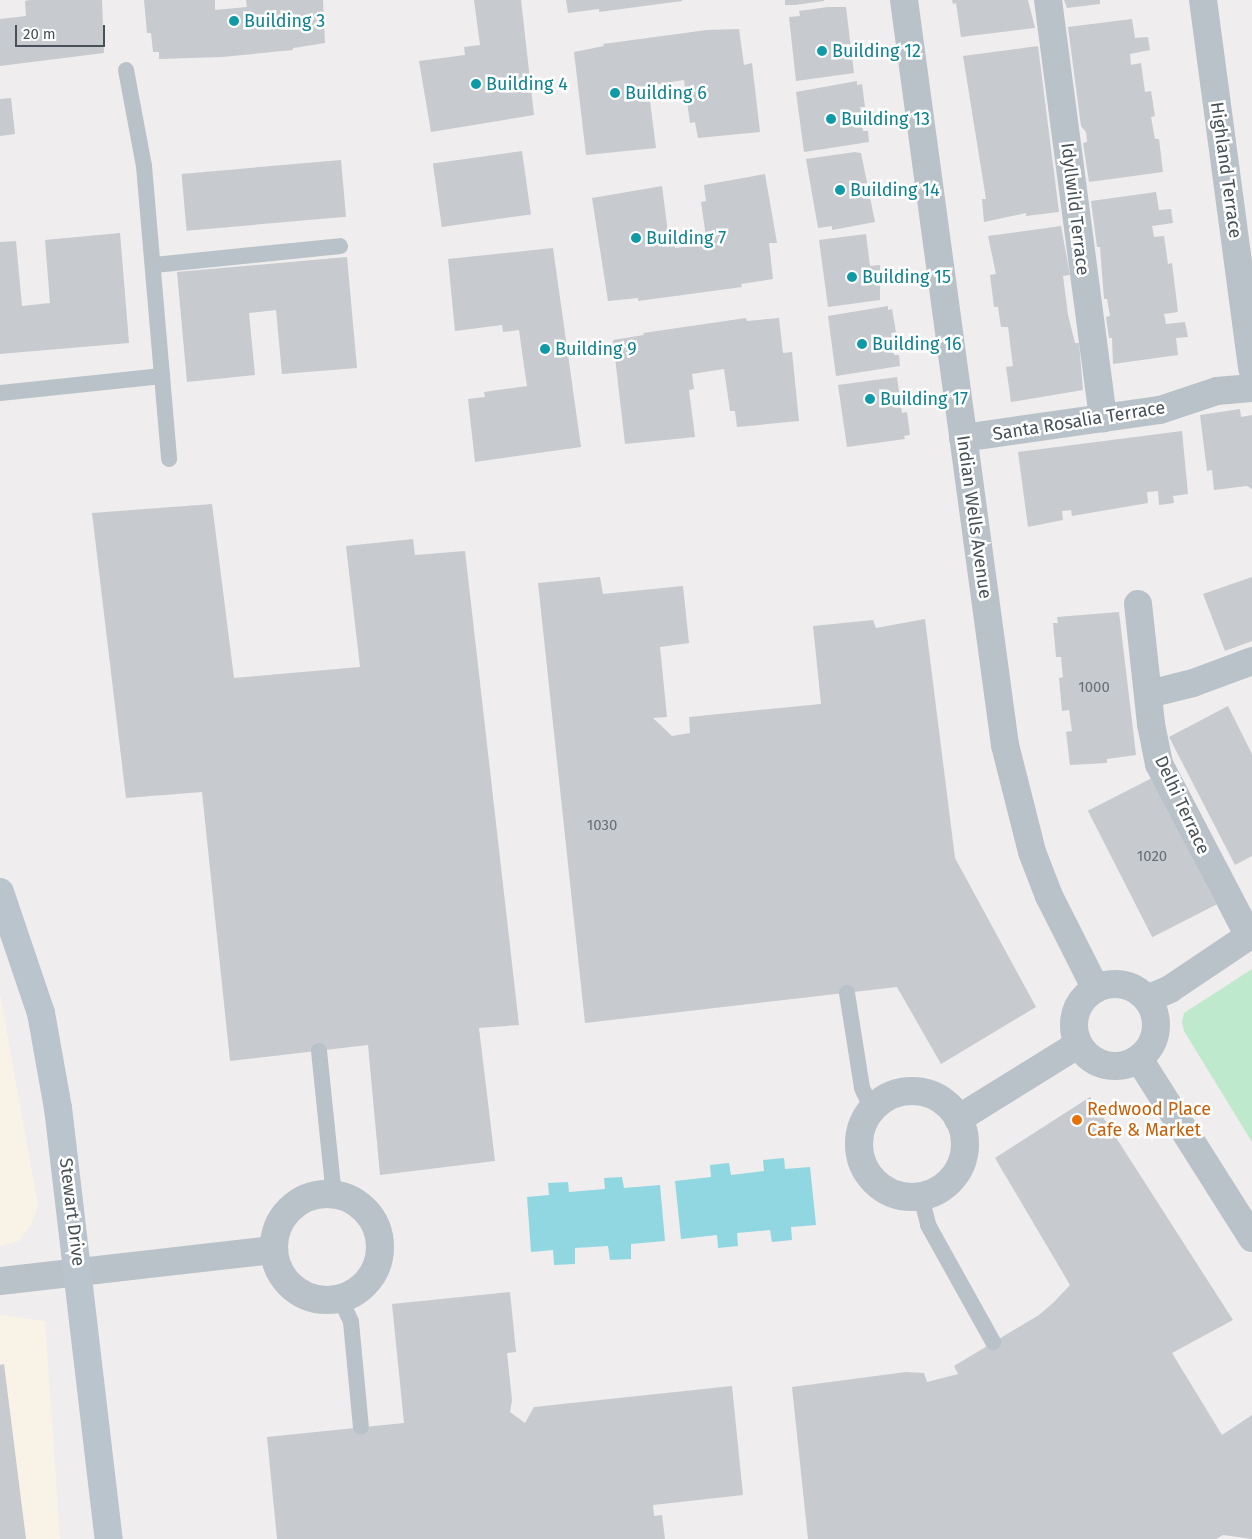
<!DOCTYPE html>
<html>
<head>
<meta charset="utf-8">
<style>
  body { margin:0 }
  #map { position:relative; width:1252px; height:1539px; overflow:hidden; background:#efeded; font-family:"Fira Sans",sans-serif }
  div>[style] { position:absolute }
  .commercial>* { inset:0; background:#f9f3e7 }
  .green>* { inset:0; background:#bfe9cc }
  .water>* { inset:0; background:#90d7e2 }
  .building>* { inset:0; background:#c7cacf; transform-origin:0 0 }
  .lane>* { height:16px; margin:-8px; padding:0 8px; transform-origin:8px; border-radius:8px; background:#b9c2c8 }
  .street>* { height:28px; margin:-14px; padding:0 14px; transform-origin:14px; border-radius:14px; background:#b9c2c8 }
  .street>.ring { margin:-14px; padding:0; box-sizing:content-box; background:none; border:28px solid #b9c2c8; border-radius:50% }
  .secondary>* { height:28px; margin:-14px; padding:0 14px; transform-origin:14px; border-radius:14px; background:#bac4cd }
  .dots>* { width:14px; height:14px; translate:-50% -50%; box-sizing:border-box; border:2px solid #fff; border-radius:50% }
  span { translate:-50% -50%; white-space:nowrap; text-align:center; line-height:1.15; -webkit-text-stroke:5px #fff; paint-order:stroke }
  .number-label { font-size:15px; color:#676f76 }
  .number-label span { -webkit-text-stroke-width:0 }
  .culture-label { font-size:18px; color:#0d838f }
  .left { translate:0 -50%; text-align:left }
  .street-label { font-size:18px; color:#475158 }
  .food-label { font-size:18px; color:#c56008 }
  .scale { position:absolute; left:15px; top:25px; width:90px; height:22px; box-sizing:border-box; border:2px solid #475158; border-top:0; padding-left:6px; font-size:15px; line-height:18px; white-space:nowrap; color:#475158; -webkit-text-stroke:4px #fff; paint-order:stroke }
</style>
</head>
<body>
<div id="map">
  <div class="commercial">
    <div style="clip-path:polygon(0 994px,38px 1206px,31px 1225px,19px 1241px,0 1246px)"></div>
    <div style="clip-path:polygon(0 1315px,45px 1321px,60px 1539px,0 1539px)"></div>
  </div>
  <div class="green">
    <div style="clip-path:polygon(1252px 969px,1252px 1142px,1184px 1031px,1182px 1022px,1184px 1013px)"></div>
  </div>
  <div class="water">
    <div style="clip-path:polygon(784px 1158px,785px 1169px,810px 1167px,816px 1225px,791px 1227px,792px 1240px,772px 1242px,770px 1230px,737px 1233px,738px 1246px,718px 1248px,717px 1235px,681px 1239px,675px 1181px,711px 1177px,710px 1165px,729px 1163px,731px 1175px,764px 1171px,763px 1160px)"></div>
    <div style="clip-path:polygon(622px 1177px,624px 1188px,660px 1185px,665px 1241px,631px 1244px,631px 1259px,610px 1260px,608px 1246px,575px 1248px,575px 1264px,554px 1265px,553px 1250px,531px 1252px,527px 1197px,549px 1195px,548px 1183px,568px 1182px,569px 1192px,605px 1189px,604px 1178px)"></div>
  </div>
  <div class="building">
    <div style="clip-path:polygon(30px 0,102px 0,104px 53px,0 66px,0 19px,26px 16px,25px 1px)"></div>
    <div style="clip-path:polygon(144px 0,215px 0,215px 10px,247px 7px,246px 0,323px 0,325px 43px,293px 48px,293px 50px,222px 57px,159px 59px,159px 52px,153px 52px,151px 33px,147px 33px)"></div>
    <div style="clip-path:polygon(474px 0,521px 0,534px 115px,431px 132px,419px 61px,465px 55px,464px 47px,480px 45px)"></div>
    <div style="clip-path:polygon(566px 0,682px 0,682px 1px,599px 12px,599px 9px,568px 13px)"></div>
    <div style="clip-path:polygon(785px 0,824px 0,824px 1px,795px 5px,785px 5px)"></div>
    <div style="clip-path:polygon(952px 0,1028px 0,1035px 28px,961px 37px,956px 3px,953px 4px)"></div>
    <div style="clip-path:polygon(1064px 0,1100px 0,1100px 4px,1067px 8px)"></div>
    <div style="clip-path:polygon(828px 7px,846px 7px,854px 73px,796px 81px,789px 17px,800px 16px,799px 11px)"></div>
    <div style="clip-path:polygon(1132px 19px,1135px 38px,1148px 37px,1150px 50px,1130px 54px,1131px 65px,1141px 63px,1145px 92px,1151px 91px,1155px 116px,1151px 117px,1155px 139px,1159px 139px,1163px 172px,1089px 182px,1083px 143px,1087px 142px,1086px 132px,1081px 126px,1068px 27px)"></div>
    <div style="clip-path:polygon(739px 29px,744px 65px,752px 63px,760px 132px,698px 138px,695px 122px,690px 123px,684px 80px,652px 85px,654px 100px,650px 101px,656px 148px,586px 155px,574px 52px,604px 46px,603px 44px,707px 30px)"></div>
    <div style="clip-path:polygon(1038px 46px,1059px 212px,1026px 216px,1026px 213px,984px 222px,982px 199px,986px 199px,963px 56px)"></div>
    <div style="clip-path:polygon(857px 81px,857px 85px,862px 84px,865px 107px,860px 107px,863px 131px,868px 131px,869px 142px,804px 152px,796px 92px)"></div>
    <div style="clip-path:polygon(11px 98px,15px 134px,0 136px,0 99px)"></div>
    <div style="left:522px;top:151px;width:64px;height:90px;rotate:82deg"></div>
    <div style="clip-path:polygon(855px 152px,861px 153px,875px 222px,832px 230px,832px 226px,818px 228px,806px 159px)"></div>
    <div style="left:341px;top:160px;width:57px;height:160px;rotate:85deg"></div>
    <div style="clip-path:polygon(765px 174px,777px 243px,769px 243px,773px 279px,741px 284px,742px 287px,638px 301px,638px 298px,608px 301px,592px 198px,662px 186px,668px 233px,673px 233px,675px 248px,707px 244px,701px 202px,706px 201px,704px 185px)"></div>
    <div style="clip-path:polygon(1156px 192px,1159px 210px,1171px 209px,1173px 223px,1152px 226px,1154px 237px,1164px 236px,1168px 264px,1172px 263px,1178px 312px,1164px 314px,1166px 324px,1185px 322px,1188px 337px,1176px 338px,1178px 355px,1113px 364px,1112px 338px,1109px 338px,1106px 317px,1110px 316px,1107px 299px,1104px 299px,1100px 247px,1097px 247px,1091px 201px)"></div>
    <div style="clip-path:polygon(1061px 226px,1070px 275px,1063px 276px,1068px 315px,1075px 343px,1079px 343px,1083px 390px,1011px 402px,1006px 367px,1013px 366px,1008px 327px,1001px 327px,998px 307px,994px 307px,990px 275px,996px 274px,988px 236px)"></div>
    <div style="clip-path:polygon(120px 233px,129px 343px,0 354px,0 242px,16px 241px,22px 306px,50px 303px,45px 240px)"></div>
    <div style="clip-path:polygon(866px 234px,870px 266px,880px 265px,880px 300px,828px 307px,819px 240px)"></div>
    <div style="clip-path:polygon(553px 248px,581px 447px,475px 462px,468px 399px,485px 397px,484px 392px,527px 386px,524px 366px,519px 330px,503px 332px,502px 325px,455px 331px,448px 259px)"></div>
    <div style="clip-path:polygon(347px 257px,357px 368px,282px 374px,276px 310px,249px 313px,255px 375px,187px 382px,177px 272px)"></div>
    <div style="clip-path:polygon(888px 306px,888px 310px,892px 309px,896px 332px,891px 333px,894px 355px,899px 355px,900px 366px,836px 376px,828px 316px)"></div>
    <div style="clip-path:polygon(746px 318px,747px 321px,779px 318px,783px 353px,792px 352px,799px 421px,737px 427px,735px 411px,730px 411px,724px 369px,692px 374px,694px 389px,689px 390px,695px 437px,625px 444px,613px 340px,644px 335px,643px 333px)"></div>
    <div style="clip-path:polygon(897px 377px,902px 413px,907px 412px,910px 435px,904px 436px,905px 439px,847px 447px,838px 385px)"></div>
    <div style="clip-path:polygon(1240px 409px,1241px 417px,1252px 415px,1252px 489px,1247px 486px,1214px 490px,1212px 470px,1207px 471px,1200px 415px)"></div>
    <div style="clip-path:polygon(1182px 431px,1188px 494px,1173px 496px,1174px 503px,1159px 505px,1158px 491px,1147px 492px,1148px 503px,1072px 516px,1071px 510px,1062px 511px,1063px 520px,1028px 527px,1018px 452px)"></div>
    <div style="clip-path:polygon(212px 504px,234px 678px,360px 667px,346px 546px,413px 539px,415px 555px,465px 551px,519px 1025px,479px 1028px,495px 1161px,380px 1175px,368px 1045px,230px 1061px,202px 792px,126px 798px,92px 513px)"></div>
    <div style="clip-path:polygon(600px 577px,603px 594px,683px 586px,689px 643px,660px 647px,667px 717px,653px 718px,672px 736px,690px 733px,689px 717px,821px 704px,813px 626px,873px 620px,876px 628px,925px 619px,955px 858px,1036px 1007px,941px 1064px,897px 987px,585px 1023px,538px 583px)"></div>
    <div style="clip-path:polygon(1252px 577px,1252px 641px,1225px 651px,1203px 594px)"></div>
    <div style="clip-path:polygon(1119px 612px,1136px 755px,1107px 759px,1107px 763px,1070px 765px,1066px 732px,1072px 731px,1069px 710px,1062px 711px,1059px 678px,1063px 677px,1061px 657px,1056px 657px,1053px 623px,1058px 623px,1057px 617px)"></div>
    <div style="clip-path:polygon(1228px 706px,1252px 754px,1252px 856px,1235px 865px,1169px 737px)"></div>
    <div style="left:1152px;top:778px;width:142px;height:72px;rotate:63deg"></div>
    <div style="clip-path:polygon(1090px 1097px,1233px 1320px,1172px 1353px,1222px 1435px,1252px 1415px,1252px 1539px,1223px 1535px,1216px 1539px,808px 1539px,792px 1387px,906px 1372px,924px 1373px,927px 1382px,958px 1374px,954px 1366px,1039px 1315px,1054px 1302px,1070px 1285px,995px 1158px)"></div>
    <div style="clip-path:polygon(510px 1292px,516px 1352px,507px 1353px,512px 1400px,510px 1412px,525px 1423px,534px 1407px,732px 1386px,743px 1495px,653px 1505px,654px 1516px,662px 1515px,665px 1539px,277px 1539px,267px 1437px,404px 1423px,392px 1304px)"></div>
    <div style="clip-path:polygon(4px 1364px,26px 1539px,0 1539px,0 1365px)"></div>
  </div>
  <div class="lane">
    <div style="left:126px;top:70px;width:98px;rotate:79.4deg"></div>
    <div style="left:144px;top:166px;width:294px;rotate:85.1deg"></div>
    <div style="left:154px;top:265px;width:187px;rotate:-5.8deg"></div>
    <div style="left:0;top:393px;width:163px;rotate:-6deg"></div>
    <div style="left:847px;top:993px;width:96px;rotate:81deg"></div>
    <div style="left:862px;top:1088px;width:23px;rotate:65deg"></div>
    <div style="left:319px;top:1051px;width:145px;rotate:84.1deg"></div>
    <div style="left:921px;top:1196px;width:30px;rotate:76deg"></div>
    <div style="left:928px;top:1225px;width:134px;rotate:60.9deg"></div>
    <div style="left:340px;top:1298px;width:26px;rotate:65deg"></div>
    <div style="left:351px;top:1322px;width:105px;rotate:84.6deg"></div>
  </div>
  <div class="street">
    <div style="left:904px;top:0;width:752px;rotate:82.28deg"></div>
    <div style="left:1005px;top:745px;width:110px;rotate:75.8deg"></div>
    <div style="left:1032px;top:852px;width:47px;rotate:68.9deg"></div>
    <div style="left:1049px;top:896px;width:104px;rotate:63.2deg"></div>
    <div style="left:1048px;top:0;width:422px;rotate:82.5deg"></div>
    <div style="left:1203px;top:0;width:372px;rotate:82.4deg"></div>
    <div style="left:963px;top:438px;width:199px;rotate:-8.1deg"></div>
    <div style="left:1160px;top:410px;width:60px;rotate:-18.4deg"></div>
    <div style="left:1217px;top:391px;width:35px;rotate:-5deg"></div>
    <div style="left:1138px;top:604px;width:121px;rotate:83.8deg"></div>
    <div style="left:1151px;top:724px;width:41px;rotate:78.7deg"></div>
    <div style="left:1159px;top:764px;width:194px;rotate:62.4deg"></div>
    <div style="left:1149px;top:694px;width:45px;rotate:-14deg"></div>
    <div style="left:1193px;top:683px;width:63px;rotate:-20.4deg"></div>
    <div class="ring" style="left:1074px;top:984px;width:54px;height:54px"></div>
    <div style="left:1147px;top:999px;width:25px;rotate:-23deg"></div>
    <div style="left:1170px;top:989px;width:99px;rotate:-33.9deg"></div>
    <div style="left:1139px;top:1059px;width:212px;rotate:57.7deg"></div>
    <div class="ring" style="left:859px;top:1091px;width:78px;height:78px"></div>
    <div style="left:958px;top:1119px;width:142px;rotate:-31.8deg"></div>
    <div class="ring" style="left:274px;top:1194px;width:78px;height:78px"></div>
    <div style="left:0;top:1281px;width:276px;rotate:-6.5deg"></div>
  </div>
  <div class="secondary">
    <div style="left:0;top:892px;width:128px;rotate:71.3deg"></div>
    <div style="left:41px;top:1013px;width:97px;rotate:79.9deg"></div>
    <div style="left:58px;top:1108px;width:434px;rotate:83.3deg"></div>
  </div>
  <div class="dots">
    <div style="left:234px;top:21px;background:#0f9aa8"></div>
    <div style="left:822px;top:51px;background:#0f9aa8"></div>
    <div style="left:476px;top:84px;background:#0f9aa8"></div>
    <div style="left:615px;top:93px;background:#0f9aa8"></div>
    <div style="left:831px;top:119px;background:#0f9aa8"></div>
    <div style="left:840px;top:190px;background:#0f9aa8"></div>
    <div style="left:636px;top:238px;background:#0f9aa8"></div>
    <div style="left:852px;top:277px;background:#0f9aa8"></div>
    <div style="left:862px;top:344px;background:#0f9aa8"></div>
    <div style="left:545px;top:349px;background:#0f9aa8"></div>
    <div style="left:870px;top:399px;background:#0f9aa8"></div>
    <div style="left:1077px;top:1120px;background:#e8710a"></div>
  </div>
  <div class="number-label">
    <span style="left:1094px;top:688px">1000</span>
    <span style="left:602px;top:826px">1030</span>
    <span style="left:1152px;top:857px">1020</span>
  </div>
  <div class="culture-label">
    <span class="left" style="left:244px;top:21px">Building 3</span>
    <span class="left" style="left:832px;top:51px">Building 12</span>
    <span class="left" style="left:486px;top:84px">Building 4</span>
    <span class="left" style="left:625px;top:93px">Building 6</span>
    <span class="left" style="left:841px;top:119px">Building 13</span>
    <span class="left" style="left:850px;top:190px">Building 14</span>
    <span class="left" style="left:646px;top:238px">Building 7</span>
    <span class="left" style="left:862px;top:277px">Building 15</span>
    <span class="left" style="left:872px;top:344px">Building 16</span>
    <span class="left" style="left:555px;top:349px">Building 9</span>
    <span class="left" style="left:880px;top:399px">Building 17</span>
  </div>
  <div class="street-label">
    <span style="left:1226px;top:170px;rotate:82deg">Highland Terrace</span>
    <span style="left:1075px;top:209px;rotate:83deg">Idyllwild Terrace</span>
    <span style="left:1079px;top:421px;rotate:-9deg">Santa Rosalia Terrace</span>
    <span style="left:974px;top:517px;rotate:82deg">Indian Wells Avenue</span>
    <span style="left:1182px;top:805px;rotate:65deg">Delhi Terrace</span>
    <span style="left:72px;top:1212px;rotate:83deg">Stewart Drive</span>
  </div>
  <div class="food-label">
    <span class="left" style="left:1087px;top:1120px">Redwood Place<br>Cafe &amp; Market</span>
  </div>
  <div class="scale">20 m</div>
</div>
</body>
</html>
